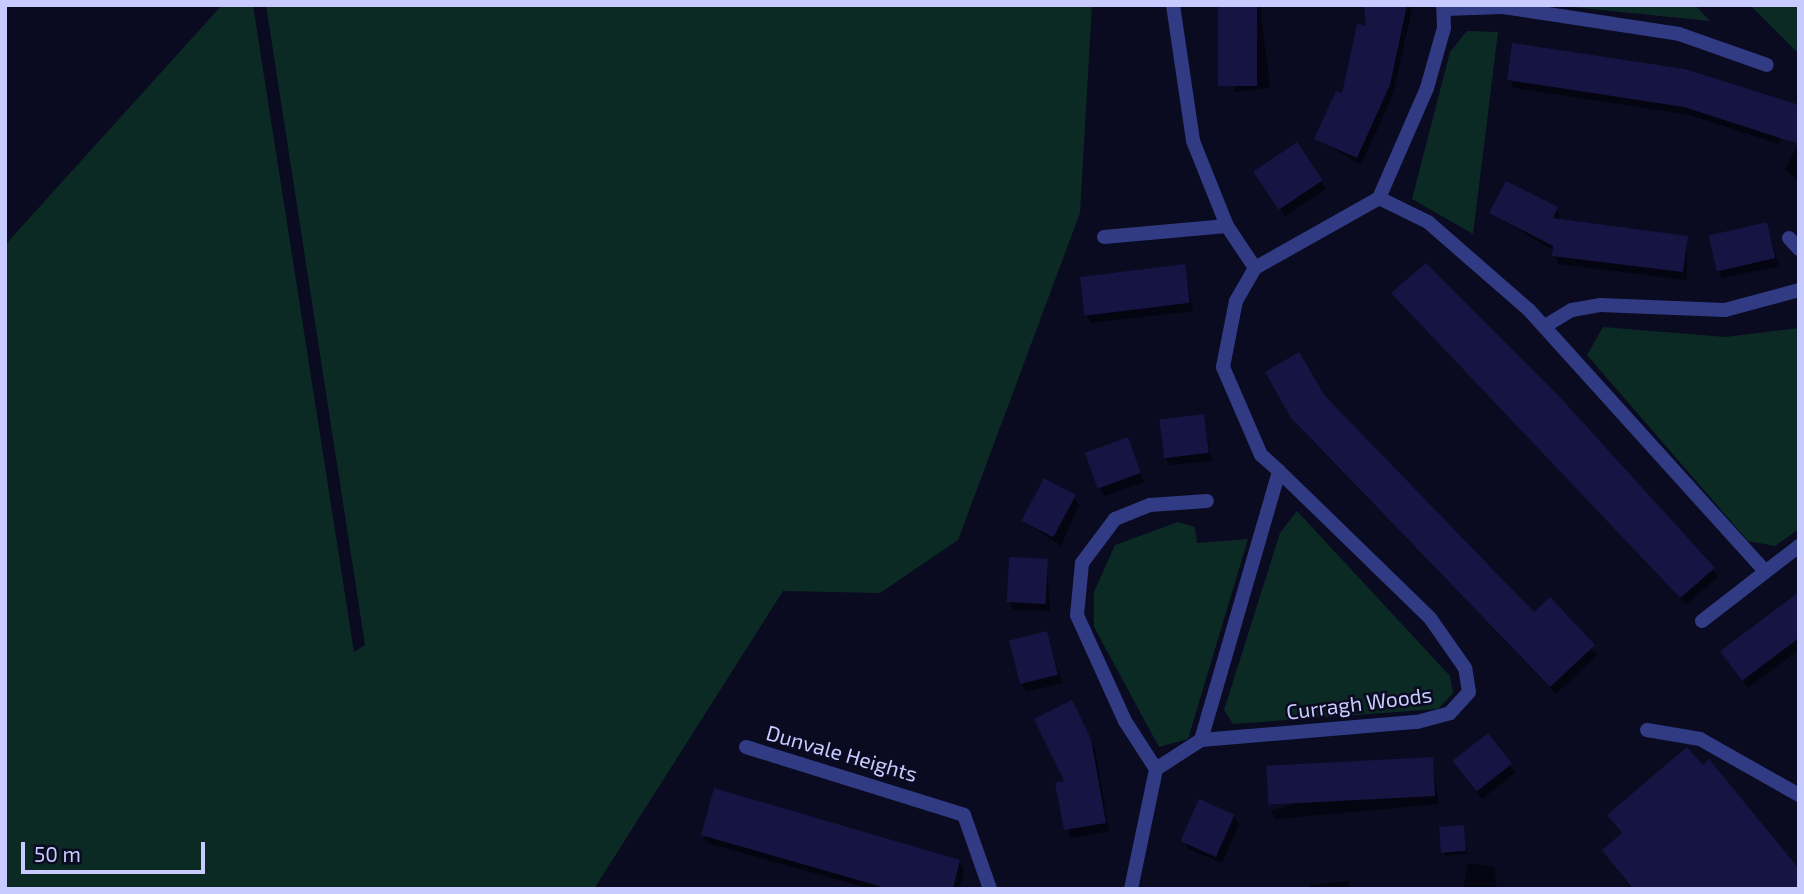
<!DOCTYPE html>
<html>
<head>
<meta charset="utf-8">
<style>
  body { margin:0 }
  #map { position:relative; width:1804px; height:894px; overflow:hidden; background:#0a0a20; font-family:"Exo 2",sans-serif }
  div>[style] { position:absolute }
  .green>* { inset:0; background:#0c2a24 }
  .shadow>* { inset:0; background:#0007 }
  .building>* { inset:0; background:#161442; transform-origin:0 0 }
  .lane>* { height:14px; margin:-7px; padding:0 7px; transform-origin:7px; border-radius:7px; background:#303b84 }
  .street>* { height:14px; margin:-7px; padding:0 7px; transform-origin:7px; border-radius:7px; background:#303b84 }
  span { translate:-50% -50%; white-space:nowrap; text-align:center; line-height:1.15; -webkit-text-stroke:5px #0a0a20; paint-order:stroke }
  .street-label { font-size:21px; color:#c8cbff }
  .frame { position:absolute; inset:0; border:7px solid #c8cbff; pointer-events:none }
  .scale { position:absolute; left:21px; top:842px; width:184px; height:32px; box-sizing:border-box; border:4px solid #c8cbff; border-top:0; padding-left:9px; font-size:21px; line-height:24px; white-space:nowrap; color:#c8cbff; -webkit-text-stroke:5px #0a0a20; paint-order:stroke }
</style>
</head>
<body>
<div id="map">
  <div class="green">
    <div style="clip-path:polygon(222px 5px,253px 5px,354px 652px,365px 645px,266px 5px,1092px 5px,1080px 213px,958px 540px,880px 593px,783px 591px,594px 889px,5px 889px,5px 245px)"></div>
    <div style="clip-path:polygon(1552px 5px,1695px 5px,1710px 21px)"></div>
    <div style="clip-path:polygon(1750px 5px,1799px 5px,1799px 54px)"></div>
    <div style="clip-path:polygon(1467px 31px,1498px 32px,1473px 234px,1412px 199px,1450px 52px)"></div>
    <div style="clip-path:polygon(1603px 327px,1726px 337px,1799px 328px,1799px 529px,1775px 546px,1748px 541px,1587px 355px)"></div>
    <div style="clip-path:polygon(1297px 511px,1450px 676px,1453px 693px,1438px 709px,1233px 724px,1224px 710px,1280px 533px)"></div>
    <div style="clip-path:polygon(1178px 522px,1195px 527px,1197px 543px,1248px 539px,1188px 739px,1159px 747px,1094px 627px,1094px 592px,1115px 545px)"></div>
  </div>
  <div class="shadow">
    <div style="clip-path:polygon(1220px 5px,1260px 5px,1270px 88px,1235px 92px)"></div>
    <div style="clip-path:polygon(1365px 5px,1413px 5px,1393px 94px,1361px 165px,1316px 138px,1343px 96px,1368px 28px)"></div>
    <div style="clip-path:polygon(1509px 79px,1788px 111px,1779px 144px,1690px 115px,1514px 88px)"></div>
    <div style="clip-path:polygon(1799px 143px,1799px 182px,1785px 169px)"></div>
    <div style="clip-path:polygon(1260px 179px,1321px 181px,1326px 189px,1285px 216px)"></div>
    <div style="clip-path:polygon(1557px 208px,1560px 221px,1687px 237px,1687px 280px,1558px 264px,1554px 251px,1491px 213px)"></div>
    <div style="clip-path:polygon(1767px 224px,1779px 266px,1722px 278px,1718px 270px)"></div>
    <div style="clip-path:polygon(1184px 266px,1193px 311px,1091px 323px,1086px 315px)"></div>
    <div style="clip-path:polygon(1393px 293px,1713px 569px,1718px 577px,1686px 605px)"></div>
    <div style="clip-path:polygon(1268px 373px,1323px 397px,1534px 615px,1598px 654px,1556px 694px,1298px 426px)"></div>
    <div style="clip-path:polygon(1203px 416px,1212px 461px,1170px 465px,1165px 457px)"></div>
    <div style="clip-path:polygon(1127px 439px,1144px 482px,1105px 496px,1100px 488px)"></div>
    <div style="clip-path:polygon(1074px 497px,1079px 505px,1061px 546px,1023px 520px)"></div>
    <div style="clip-path:polygon(1047px 560px,1050px 611px,1014px 610px,1009px 602px)"></div>
    <div style="clip-path:polygon(1799px 595px,1799px 650px,1748px 688px,1727px 660px)"></div>
    <div style="clip-path:polygon(1046px 633px,1062px 683px,1026px 692px,1022px 684px)"></div>
    <div style="clip-path:polygon(1076px 711px,1095px 749px,1109px 831px,1070px 838px,1066px 782px)"></div>
    <div style="clip-path:polygon(1432px 759px,1439px 804px,1276px 819px,1271px 811px)"></div>
    <div style="clip-path:polygon(1454px 761px,1510px 765px,1515px 773px,1482px 799px)"></div>
    <div style="clip-path:polygon(1609px 815px,1799px 889px,1631px 889px,1604px 850px,1622px 835px)"></div>
    <div style="clip-path:polygon(1234px 816px,1239px 824px,1222px 863px,1188px 849px,1183px 840px)"></div>
    <div style="clip-path:polygon(1463px 827px,1467px 854px,1446px 856px,1444px 853px)"></div>
    <div style="clip-path:polygon(703px 835px,959px 861px,964px 870px,959px 889px,871px 889px,707px 843px)"></div>
    <div style="clip-path:polygon(1468px 863px,1494px 867px,1497px 889px,1463px 889px)"></div>
    <div style="clip-path:polygon(1347px 881px,1351px 889px,1310px 889px,1310px 885px)"></div>
  </div>
  <div class="building">
    <div style="left:1218px;top:5px;width:39px;height:81px"></div>
    <div style="clip-path:polygon(1364px 5px,1407px 5px,1390px 85px,1357px 158px,1314px 139px,1336px 91px,1342px 93px,1357px 24px,1366px 26px)"></div>
    <div style="clip-path:polygon(1512px 43px,1685px 69px,1799px 105px,1799px 144px,1684px 107px,1507px 80px)"></div>
    <div style="left:1297px;top:142px;width:46px;height:53px;rotate:56deg"></div>
    <div style="clip-path:polygon(1506px 181px,1558px 207px,1553px 218px,1688px 236px,1683px 272px,1552px 256px,1553px 246px,1489px 213px)"></div>
    <div style="left:1767px;top:222px;width:37px;height:60px;rotate:77deg"></div>
    <div style="clip-path:polygon(1426px 263px,1558px 395px,1715px 568px,1680px 598px,1391px 293px)"></div>
    <div style="left:1185px;top:264px;width:39px;height:106px;rotate:83deg"></div>
    <div style="clip-path:polygon(1299px 352px,1325px 396px,1534px 612px,1550px 597px,1595px 645px,1550px 687px,1291px 418px,1265px 372px)"></div>
    <div style="left:1204px;top:414px;width:39px;height:45px;rotate:83deg"></div>
    <div style="left:1128px;top:437px;width:38px;height:46px;rotate:70deg"></div>
    <div style="left:1044px;top:478px;width:36px;height:48px;rotate:28deg"></div>
    <div style="left:1009px;top:557px;width:39px;height:45px;rotate:3deg"></div>
    <div style="clip-path:polygon(1799px 592px,1799px 638px,1742px 681px,1720px 651px)"></div>
    <div style="left:1047px;top:631px;width:45px;height:39px;rotate:76deg"></div>
    <div style="clip-path:polygon(1072px 700px,1091px 739px,1106px 823px,1064px 830px,1055px 783px,1064px 781px,1034px 719px)"></div>
    <div style="left:1488px;top:733px;width:39px;height:45px;rotate:52deg"></div>
    <div style="clip-path:polygon(1687px 747px,1703px 765px,1709px 759px,1799px 869px,1799px 889px,1633px 889px,1602px 850px,1622px 833px,1607px 815px)"></div>
    <div style="left:1433px;top:757px;width:39px;height:167px;rotate:87deg"></div>
    <div style="clip-path:polygon(714px 788px,960px 860px,953px 889px,889px 889px,701px 835px)"></div>
    <div style="left:1199px;top:799px;width:39px;height:46px;rotate:24deg"></div>
    <div style="left:1464px;top:825px;width:26px;height:25px;rotate:86deg"></div>
  </div>
  <div class="lane">
    <div style="left:1647px;top:730px;width:54px;rotate:9.6deg"></div>
    <div style="left:1700px;top:739px;width:114px;rotate:29.5deg"></div>
  </div>
  <div class="street">
    <div style="left:1173px;top:5px;width:137px;rotate:81.6deg"></div>
    <div style="left:1193px;top:141px;width:92px;rotate:68.2deg"></div>
    <div style="left:1227px;top:226px;width:50px;rotate:56.3deg"></div>
    <div style="left:1444px;top:9px;width:59px;rotate:-1.9deg"></div>
    <div style="left:1503px;top:7px;width:178px;rotate:8.7deg"></div>
    <div style="left:1679px;top:34px;width:93px;rotate:19.4deg"></div>
    <div style="left:1379px;top:198px;width:55px;rotate:26.1deg"></div>
    <div style="left:1428px;top:222px;width:134px;rotate:41.1deg"></div>
    <div style="left:1529px;top:310px;width:352px;rotate:47.9deg"></div>
    <div style="left:1104px;top:237px;width:123px;rotate:-5.1deg"></div>
    <div style="left:1789px;top:238px;width:15px;rotate:48deg"></div>
    <div style="left:1545px;top:326px;width:31px;rotate:-31deg"></div>
    <div style="left:1572px;top:310px;width:28px;rotate:-10deg"></div>
    <div style="left:1600px;top:305px;width:125px;rotate:2.3deg"></div>
    <div style="left:1725px;top:310px;width:77px;rotate:-15.1deg"></div>
    <div style="left:1702px;top:621px;width:123px;rotate:-37.7deg"></div>
    <div style="left:1201px;top:740px;width:217px;rotate:-4.8deg"></div>
    <div style="left:1417px;top:722px;width:34px;rotate:-15deg"></div>
    <div style="left:1450px;top:713px;width:28px;rotate:-48deg"></div>
    <div style="left:1469px;top:692px;width:24px;rotate:-99deg"></div>
    <div style="left:1465px;top:668px;width:61px;rotate:-125deg"></div>
    <div style="left:1430px;top:618px;width:211px;rotate:-135.8deg"></div>
    <div style="left:746px;top:747px;width:228px;rotate:17.3deg"></div>
    <div style="left:964px;top:815px;width:78px;rotate:70.6deg"></div>
    <div style="left:1156px;top:769px;width:57px;rotate:-122.9deg"></div>
    <div style="left:1125px;top:721px;width:116px;rotate:-114.4deg"></div>
    <div style="left:1077px;top:615px;width:52px;rotate:-84.5deg"></div>
    <div style="left:1082px;top:563px;width:55px;rotate:-53.1deg"></div>
    <div style="left:1115px;top:519px;width:38px;rotate:-22deg"></div>
    <div style="left:1150px;top:505px;width:57px;rotate:-4deg"></div>
    <div style="left:1131px;top:889px;width:123px;rotate:-78.2deg"></div>
    <div style="left:1156px;top:769px;width:54px;rotate:-32.8deg"></div>
    <div style="left:1201px;top:740px;width:280px;rotate:-73.8deg"></div>
    <div style="left:1279px;top:471px;width:24px;rotate:-138deg"></div>
    <div style="left:1261px;top:455px;width:96px;rotate:-113.4deg"></div>
    <div style="left:1223px;top:367px;width:67px;rotate:-78.9deg"></div>
    <div style="left:1236px;top:301px;width:38px;rotate:-60deg"></div>
    <div style="left:1255px;top:268px;width:142px;rotate:-29.4deg"></div>
    <div style="left:1379px;top:198px;width:120px;rotate:-66.4deg"></div>
    <div style="left:1427px;top:88px;width:62px;rotate:-74.2deg"></div>
    <div style="left:1444px;top:28px;width:23px;rotate:-92deg"></div>
  </div>
  <div class="street-label">
    <span style="left:1359px;top:703px;rotate:-7deg">Curragh Woods</span>
    <span style="left:842px;top:753px;rotate:16deg">Dunvale Heights</span>
  </div>
  <div class="frame"></div>
  <div class="scale">50 m</div>
</div>
</body>
</html>
